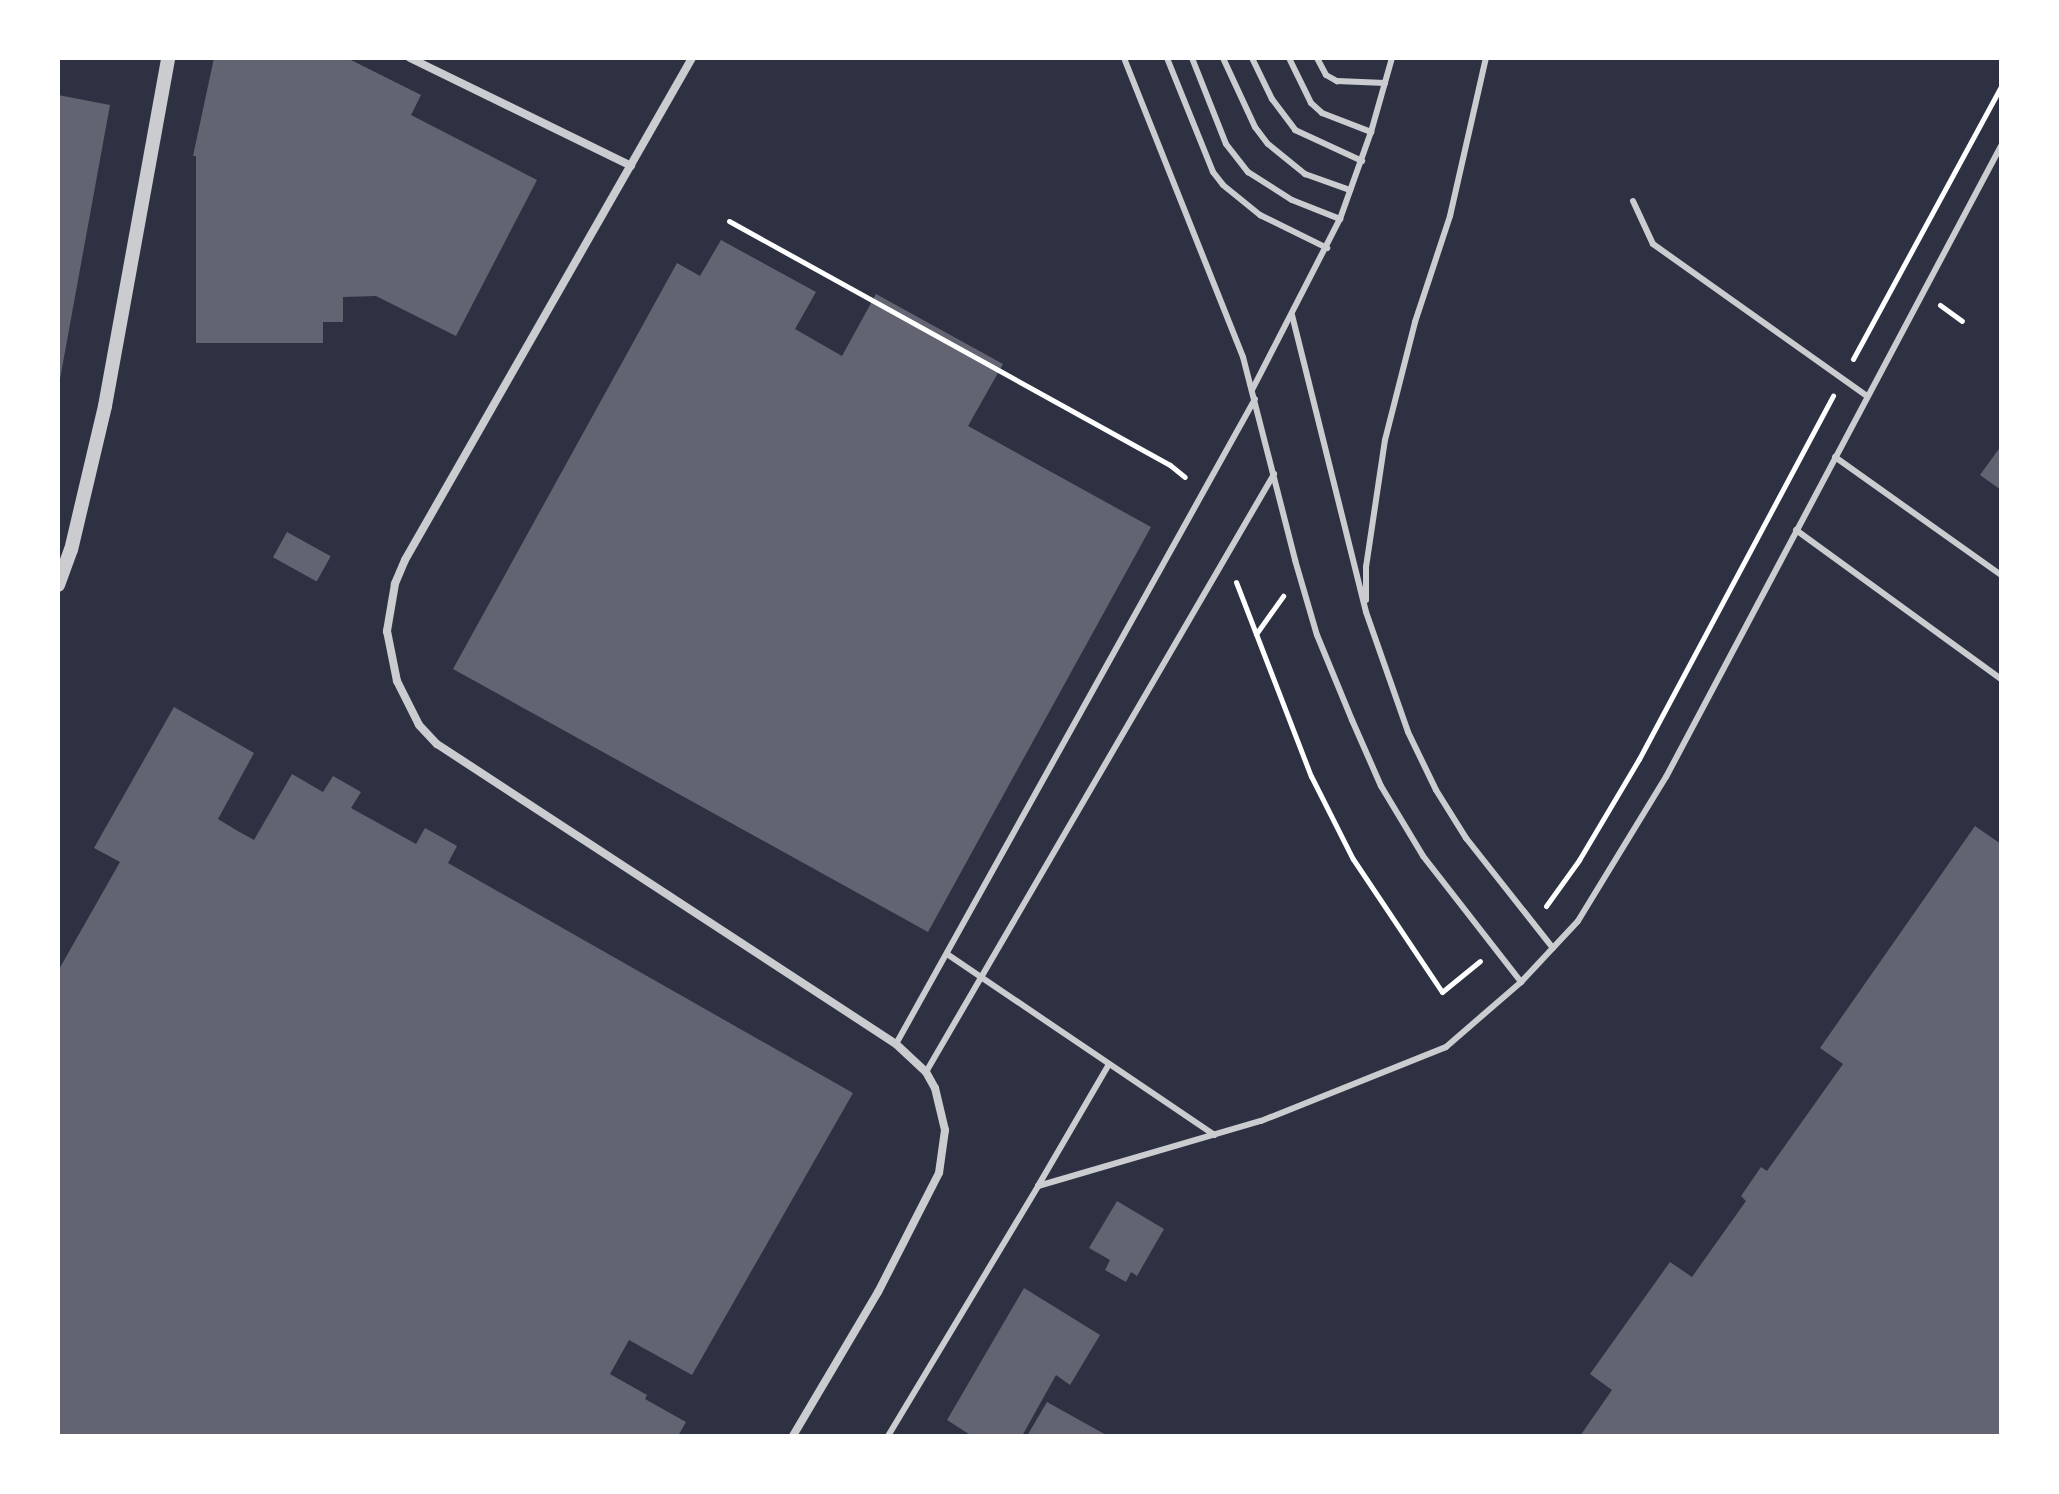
<!DOCTYPE html>
<html>
<head>
<meta charset="utf-8">
<style>
  body { margin:0 }
  #map { position:relative; width:2059px; height:1494px; overflow:hidden; background:#2d3142; font-family:"Titillium Web",sans-serif }
  div>[style] { position:absolute }
  .building>* { inset:0; background:#626471; transform-origin:0 0 }
  .path>* { height:5px; margin:-2.5px; padding:0 2.5px; transform-origin:2.5px; border-radius:2.5px; background:#fff }
  .service>* { height:6px; margin:-3px; padding:0 3px; transform-origin:3px; border-radius:3px; background:#caccd0 }
  .minor>* { height:8px; margin:-4px; padding:0 4px; transform-origin:4px; border-radius:4px; background:#caccd0 }
  .tertiary>* { height:14px; margin:-7px; padding:0 7px; transform-origin:7px; border-radius:7px; background:#caccd0 }
  span { translate:-50% -50%; white-space:nowrap; text-align:center; line-height:1.15; -webkit-text-stroke:6px #fff; paint-order:stroke }
  .frame { position:absolute; inset:0; border:60px solid #fff; pointer-events:none }
</style>
</head>
<body>
<div id="map">
  <div class="building">
    <div style="clip-path:polygon(214px 58px,347px 58px,421px 95px,411px 115px,537px 180px,456px 336px,376px 296px,343px 297px,343px 322px,323px 322px,323px 343px,196px 343px,196px 156px,193px 156px)"></div>
    <div style="clip-path:polygon(58px 95px,110px 105px,60px 379px,58px 379px)"></div>
    <div style="clip-path:polygon(721px 240px,816px 292px,795px 329px,842px 356px,876px 294px,1003px 364px,968px 426px,1151px 527px,928px 932px,453px 669px,677px 263px,700px 276px)"></div>
    <div style="clip-path:polygon(2001px 446px,2001px 490px,1980px 475px)"></div>
    <div style="left:287px;top:532px;width:50px;height:29px;rotate:29deg"></div>
    <div style="clip-path:polygon(174px 707px,254px 753px,218px 819px,236px 830px,254px 840px,292px 774px,323px 792px,333px 776px,361px 792px,351px 808px,416px 844px,425px 828px,457px 846px,448px 863px,853px 1093px,692px 1375px,629px 1340px,610px 1374px,647px 1395px,645px 1399px,686px 1422px,678px 1436px,58px 1436px,58px 971px,120px 862px,94px 848px)"></div>
    <div style="clip-path:polygon(1975px 826px,2001px 844px,2001px 1436px,1580px 1436px,1612px 1390px,1590px 1374px,1670px 1262px,1692px 1277px,1746px 1201px,1741px 1196px,1761px 1167px,1767px 1171px,1843px 1064px,1820px 1048px)"></div>
    <div style="clip-path:polygon(1117px 1201px,1164px 1229px,1137px 1276px,1131px 1272px,1126px 1282px,1105px 1270px,1110px 1260px,1089px 1248px)"></div>
    <div style="clip-path:polygon(1024px 1288px,1100px 1335px,1070px 1385px,1056px 1375px,1022px 1436px,972px 1436px,947px 1420px)"></div>
    <div style="clip-path:polygon(1047px 1402px,1108px 1436px,1027px 1436px)"></div>
  </div>
  <div class="path">
    <div style="left:729px;top:221px;width:504px;rotate:28.96deg"></div>
    <div style="left:1170px;top:465px;width:19px;rotate:39deg"></div>
    <div style="left:1940px;top:305px;width:27px;rotate:36deg"></div>
    <div style="left:1853px;top:359px;width:311px;rotate:-61.5deg"></div>
    <div style="left:1236px;top:582px;width:208px;rotate:68.9deg"></div>
    <div style="left:1311px;top:776px;width:93px;rotate:63.2deg"></div>
    <div style="left:1353px;top:859px;width:160px;rotate:56.2deg"></div>
    <div style="left:1442px;top:992px;width:49px;rotate:-39.2deg"></div>
    <div style="left:1256px;top:634px;width:47px;rotate:-54.6deg"></div>
    <div style="left:1546px;top:906px;width:57px;rotate:-54.3deg"></div>
    <div style="left:1579px;top:860px;width:117px;rotate:-59.3deg"></div>
    <div style="left:1639px;top:759px;width:412px;rotate:-61.9deg"></div>
  </div>
  <div class="service">
    <div style="left:1124px;top:58px;width:322px;rotate:68.3deg"></div>
    <div style="left:1243px;top:357px;width:210px;rotate:75.6deg"></div>
    <div style="left:1295px;top:560px;width:78px;rotate:73.7deg"></div>
    <div style="left:1317px;top:635px;width:92px;rotate:67.6deg"></div>
    <div style="left:1352px;top:720px;width:72px;rotate:66.3deg"></div>
    <div style="left:1381px;top:786px;width:82px;rotate:59deg"></div>
    <div style="left:1423px;top:856px;width:160px;rotate:52.1deg"></div>
    <div style="left:1167px;top:58px;width:123px;rotate:68deg"></div>
    <div style="left:1213px;top:172px;width:16px;rotate:52deg"></div>
    <div style="left:1223px;top:185px;width:48px;rotate:39deg"></div>
    <div style="left:1260px;top:215px;width:75px;rotate:26.2deg"></div>
    <div style="left:1192px;top:58px;width:92px;rotate:68.4deg"></div>
    <div style="left:1226px;top:144px;width:36px;rotate:52deg"></div>
    <div style="left:1248px;top:172px;width:52px;rotate:32.5deg"></div>
    <div style="left:1292px;top:200px;width:52px;rotate:21.6deg"></div>
    <div style="left:1223px;top:58px;width:76px;rotate:65.1deg"></div>
    <div style="left:1255px;top:127px;width:21px;rotate:53deg"></div>
    <div style="left:1268px;top:144px;width:48px;rotate:39deg"></div>
    <div style="left:1305px;top:174px;width:48px;rotate:19.6deg"></div>
    <div style="left:1252px;top:58px;width:46px;rotate:64deg"></div>
    <div style="left:1272px;top:99px;width:39px;rotate:53deg"></div>
    <div style="left:1295px;top:130px;width:74px;rotate:24.8deg"></div>
    <div style="left:1289px;top:58px;width:50px;rotate:63.9deg"></div>
    <div style="left:1311px;top:103px;width:15px;rotate:42deg"></div>
    <div style="left:1322px;top:113px;width:53px;rotate:21.2deg"></div>
    <div style="left:1317px;top:58px;width:19px;rotate:62deg"></div>
    <div style="left:1326px;top:75px;width:13px;rotate:29deg"></div>
    <div style="left:1337px;top:81px;width:48px;rotate:2.4deg"></div>
    <div style="left:1633px;top:201px;width:47px;rotate:65.1deg"></div>
    <div style="left:1653px;top:244px;width:262px;rotate:35.4deg"></div>
    <div style="left:1292px;top:315px;width:306px;rotate:76deg"></div>
    <div style="left:1366px;top:612px;width:127px;rotate:70.7deg"></div>
    <div style="left:1408px;top:732px;width:64px;rotate:64.2deg"></div>
    <div style="left:1436px;top:790px;width:57px;rotate:58deg"></div>
    <div style="left:1466px;top:838px;width:140px;rotate:51.7deg"></div>
    <div style="left:1252px;top:390px;width:192px;rotate:-62.8deg"></div>
    <div style="left:1340px;top:219px;width:92px;rotate:-70.4deg"></div>
    <div style="left:1371px;top:132px;width:77px;rotate:-74.2deg"></div>
    <div style="left:1835px;top:457px;width:204px;rotate:35.4deg"></div>
    <div style="left:1796px;top:530px;width:253px;rotate:36deg"></div>
    <div style="left:1366px;top:600px;width:33px;rotate:-90deg"></div>
    <div style="left:1366px;top:567px;width:128px;rotate:-81.5deg"></div>
    <div style="left:1385px;top:440px;width:122px;rotate:-75.7deg"></div>
    <div style="left:1415px;top:322px;width:112px;rotate:-71.7deg"></div>
    <div style="left:1450px;top:216px;width:162px;rotate:-77.2deg"></div>
    <div style="left:947px;top:954px;width:323px;rotate:34.1deg"></div>
    <div style="left:896px;top:1044px;width:738px;rotate:-60.9deg"></div>
    <div style="left:926px;top:1072px;width:692px;rotate:-59.8deg"></div>
    <div style="left:1038px;top:1186px;width:141px;rotate:-59.8deg"></div>
    <div style="left:888px;top:1436px;width:292px;rotate:-59deg"></div>
    <div style="left:1038px;top:1186px;width:232px;rotate:-16.3deg"></div>
    <div style="left:1261px;top:1121px;width:199px;rotate:-21.8deg"></div>
    <div style="left:1446px;top:1047px;width:99px;rotate:-40.9deg"></div>
    <div style="left:1521px;top:982px;width:83px;rotate:-46.9deg"></div>
    <div style="left:1578px;top:921px;width:169px;rotate:-58.6deg"></div>
    <div style="left:1666px;top:777px;width:714px;rotate:-62.04deg"></div>
  </div>
  <div class="minor">
    <div style="left:410px;top:58px;width:246px;rotate:26deg"></div>
    <div style="left:692px;top:58px;width:578px;rotate:119.76deg"></div>
    <div style="left:405px;top:560px;width:26px;rotate:113deg"></div>
    <div style="left:395px;top:584px;width:48px;rotate:99.7deg"></div>
    <div style="left:387px;top:631px;width:51px;rotate:78.7deg"></div>
    <div style="left:397px;top:681px;width:49px;rotate:63.4deg"></div>
    <div style="left:419px;top:725px;width:26px;rotate:47deg"></div>
    <div style="left:437px;top:744px;width:548px;rotate:33.17deg"></div>
    <div style="left:896px;top:1044px;width:41px;rotate:43deg"></div>
    <div style="left:926px;top:1072px;width:18px;rotate:61deg"></div>
    <div style="left:935px;top:1088px;width:43px;rotate:76.6deg"></div>
    <div style="left:945px;top:1130px;width:43px;rotate:97.9deg"></div>
    <div style="left:939px;top:1173px;width:134px;rotate:117.1deg"></div>
    <div style="left:878px;top:1292px;width:167px;rotate:120.6deg"></div>
  </div>
  <div class="tertiary">
    <div style="left:58px;top:585px;width:37px;rotate:-70deg"></div>
    <div style="left:71px;top:550px;width:148px;rotate:-76.7deg"></div>
    <div style="left:105px;top:406px;width:354px;rotate:-79.7deg"></div>
  </div>
  <div class="frame"></div>
</div>
</body>
</html>
